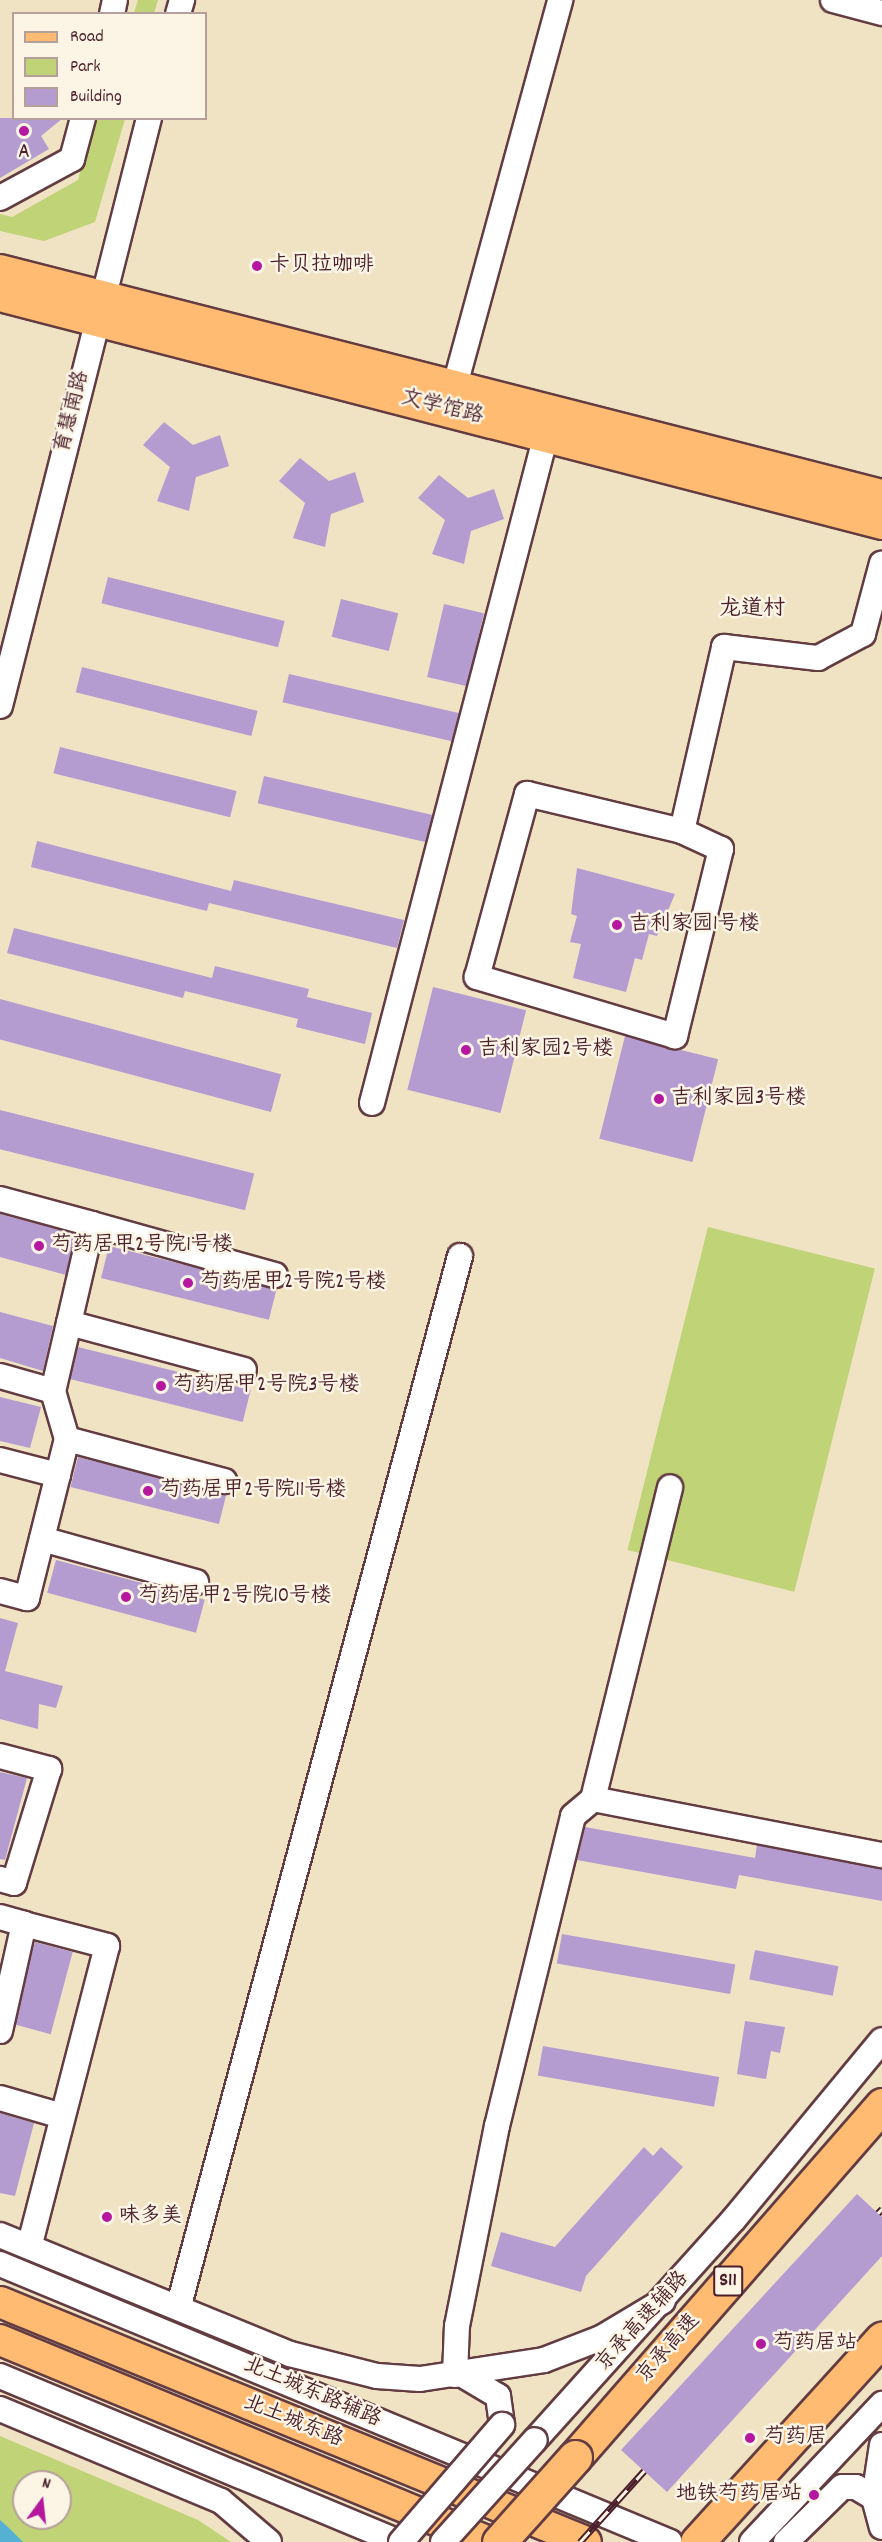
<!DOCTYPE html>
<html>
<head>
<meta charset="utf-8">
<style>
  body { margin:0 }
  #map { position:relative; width:882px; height:2542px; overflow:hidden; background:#efe3c4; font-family:Dekko,"LXGW WenKai TC",sans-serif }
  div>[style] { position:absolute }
  .green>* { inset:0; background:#c0d376; transform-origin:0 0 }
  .water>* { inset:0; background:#54b1d3 }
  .building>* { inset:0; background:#b49cd1; transform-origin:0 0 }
  .roads { filter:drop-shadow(2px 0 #633c42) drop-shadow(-2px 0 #633c42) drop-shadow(0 2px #633c42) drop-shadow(0 -2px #633c42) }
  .minor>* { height:24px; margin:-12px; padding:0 12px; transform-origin:12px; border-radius:12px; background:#fff }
  .major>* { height:30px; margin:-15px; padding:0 15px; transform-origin:15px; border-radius:15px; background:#ffbb71 }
  .highway>* { height:33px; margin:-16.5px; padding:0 16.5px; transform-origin:16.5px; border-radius:16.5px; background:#ffbb71 }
  .rail>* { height:7px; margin-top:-3.5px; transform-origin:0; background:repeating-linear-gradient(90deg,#fcf5e5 0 14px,#4a1f2b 0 28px); box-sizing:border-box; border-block:2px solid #4a1f2b }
  .bridges { filter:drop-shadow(2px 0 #633c42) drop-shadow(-2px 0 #633c42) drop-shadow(0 2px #633c42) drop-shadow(0 -2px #633c42) }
  .minor-bridge>* { height:24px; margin:-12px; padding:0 12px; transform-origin:12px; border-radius:12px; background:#fff }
  .highway-bridge>* { height:33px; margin:-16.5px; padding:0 16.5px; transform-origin:16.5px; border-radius:16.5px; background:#ffbb71 }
  .dots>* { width:16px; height:16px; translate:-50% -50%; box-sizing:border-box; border:3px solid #fcf5e5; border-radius:50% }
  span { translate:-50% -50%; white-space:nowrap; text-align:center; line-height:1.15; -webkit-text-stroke:5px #fcf5e5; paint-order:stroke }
  .shield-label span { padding:2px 4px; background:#fcf5e5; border:2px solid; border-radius:4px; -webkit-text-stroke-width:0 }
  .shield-label { font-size:20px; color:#4a1f2b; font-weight:700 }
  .poi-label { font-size:21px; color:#4a1f2b }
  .left { translate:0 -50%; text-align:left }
  .right { translate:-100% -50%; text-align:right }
  .street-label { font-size:21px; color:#4a1f2b }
  .neighbourhood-label { font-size:22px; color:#4a1f2b }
  .legend { position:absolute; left:12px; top:12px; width:195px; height:108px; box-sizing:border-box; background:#fcf5e5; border:2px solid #b59f9b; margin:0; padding:8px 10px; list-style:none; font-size:18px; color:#4a1f2b }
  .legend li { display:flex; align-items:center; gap:12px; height:30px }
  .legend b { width:30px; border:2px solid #b59f9b }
  .north { position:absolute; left:12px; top:2470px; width:60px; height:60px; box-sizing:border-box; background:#fcf5e5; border:2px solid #b59f9b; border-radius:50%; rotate:15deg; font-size:16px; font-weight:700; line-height:24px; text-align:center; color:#4a1f2b }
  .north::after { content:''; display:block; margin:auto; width:21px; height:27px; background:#b5179e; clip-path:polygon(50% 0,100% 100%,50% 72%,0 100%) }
</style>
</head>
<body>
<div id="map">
  <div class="green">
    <div style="clip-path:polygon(138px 0,158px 0,154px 13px,134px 13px)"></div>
    <div style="clip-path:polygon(94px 119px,125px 119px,95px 222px,44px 241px,0 231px,0 214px,12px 217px,78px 180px)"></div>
    <div style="left:708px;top:1227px;width:172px;height:333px;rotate:14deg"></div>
    <div style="clip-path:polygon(evenodd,0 2436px,198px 2520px,231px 2542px,0 2542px,0 2436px,24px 2482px,60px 2482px,60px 2518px,24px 2518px,24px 2482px)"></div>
  </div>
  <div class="water">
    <div style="clip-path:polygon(0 2520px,9px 2528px,23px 2542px,0 2542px)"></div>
  </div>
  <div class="building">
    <div style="clip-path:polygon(0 118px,63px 118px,41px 136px,49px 149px,0 178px)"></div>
    <div style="clip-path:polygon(164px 422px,193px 445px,220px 435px,229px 466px,196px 477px,189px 511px,157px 501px,170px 467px,143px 445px)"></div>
    <div style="clip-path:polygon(300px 458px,329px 481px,355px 472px,364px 502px,331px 514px,325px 547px,293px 538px,305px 503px,279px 481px)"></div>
    <div style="clip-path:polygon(439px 475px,468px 498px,494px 489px,504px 519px,471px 531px,464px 564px,432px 554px,445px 520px,418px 498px)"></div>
    <div style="left:108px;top:577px;width:182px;height:27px;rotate:14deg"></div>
    <div style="left:341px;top:599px;width:59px;height:39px;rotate:14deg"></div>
    <div style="left:444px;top:604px;width:41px;height:75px;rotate:13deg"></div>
    <div style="left:82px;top:667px;width:181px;height:26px;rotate:14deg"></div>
    <div style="left:289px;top:674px;width:175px;height:29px;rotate:13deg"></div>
    <div style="left:60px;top:747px;width:182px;height:27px;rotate:14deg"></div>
    <div style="left:264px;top:776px;width:173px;height:28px;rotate:13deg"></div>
    <div style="clip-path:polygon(37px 841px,231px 891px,234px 880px,404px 920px,397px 948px,209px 903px,207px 911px,31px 867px)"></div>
    <div style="clip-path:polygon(577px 868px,675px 894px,657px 936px,649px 934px,642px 960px,635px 958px,626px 992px,573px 978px,581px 944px,570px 942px,577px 916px,571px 914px)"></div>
    <div style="clip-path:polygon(14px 928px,212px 978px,215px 966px,309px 989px,307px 997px,372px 1013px,365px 1044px,296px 1027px,298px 1019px,185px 991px,183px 998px,7px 953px)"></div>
    <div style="left:433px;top:987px;width:96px;height:106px;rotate:14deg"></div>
    <div style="left:0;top:999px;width:291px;height:39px;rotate:15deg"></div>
    <div style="left:625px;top:1036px;width:96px;height:106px;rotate:14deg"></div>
    <div style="left:0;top:1110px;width:262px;height:38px;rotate:14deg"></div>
    <div style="clip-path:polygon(0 1214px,75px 1234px,66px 1275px,0 1257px)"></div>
    <div style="left:109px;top:1246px;width:173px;height:33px;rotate:14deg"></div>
    <div style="clip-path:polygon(0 1312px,53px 1326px,43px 1371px,0 1358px)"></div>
    <div style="left:78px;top:1347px;width:178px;height:33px;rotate:14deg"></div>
    <div style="clip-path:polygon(0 1397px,41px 1407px,30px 1448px,0 1441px)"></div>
    <div style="left:78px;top:1457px;width:153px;height:31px;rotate:14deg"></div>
    <div style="left:56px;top:1560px;width:154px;height:34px;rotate:15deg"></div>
    <div style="clip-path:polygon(0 1618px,18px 1623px,5px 1671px,63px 1686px,56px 1708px,39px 1704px,38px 1729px,0 1719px)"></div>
    <div style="clip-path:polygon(0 1772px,27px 1778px,5px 1860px,0 1859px)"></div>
    <div style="clip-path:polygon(585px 1827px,755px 1858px,757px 1845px,882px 1869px,882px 1901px,739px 1875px,736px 1889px,577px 1860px)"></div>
    <div style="left:562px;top:1934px;width:176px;height:30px;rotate:10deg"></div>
    <div style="left:35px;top:1942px;width:39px;height:85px;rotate:15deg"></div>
    <div style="left:755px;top:1950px;width:85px;height:30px;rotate:11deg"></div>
    <div style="clip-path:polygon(745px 2021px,785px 2027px,780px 2053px,771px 2051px,766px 2079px,737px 2074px)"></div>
    <div style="left:543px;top:2046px;width:179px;height:30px;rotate:10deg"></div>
    <div style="clip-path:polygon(0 2113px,34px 2123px,15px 2196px,0 2193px)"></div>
    <div style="clip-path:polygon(644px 2147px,653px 2156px,661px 2147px,683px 2167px,586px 2276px,581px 2292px,491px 2266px,501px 2232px,555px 2247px)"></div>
    <div style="clip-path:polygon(857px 2194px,882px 2217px,882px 2256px,667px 2492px,621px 2450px)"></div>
  </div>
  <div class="roads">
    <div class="minor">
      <div style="left:833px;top:0;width:51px;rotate:14.9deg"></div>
      <div style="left:112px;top:14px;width:14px;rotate:-78deg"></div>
      <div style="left:178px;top:14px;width:15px;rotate:-74deg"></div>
      <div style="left:0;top:198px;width:82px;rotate:-28.4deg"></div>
      <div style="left:72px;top:159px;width:42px;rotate:-75deg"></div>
      <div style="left:455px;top:385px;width:399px;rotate:-74.7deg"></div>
      <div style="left:0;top:706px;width:607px;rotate:-75.78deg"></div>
      <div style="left:527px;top:794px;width:159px;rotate:13.4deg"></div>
      <div style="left:682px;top:831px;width:43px;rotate:24.8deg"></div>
      <div style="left:721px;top:849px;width:193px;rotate:103.8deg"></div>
      <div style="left:675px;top:1036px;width:207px;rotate:-163.4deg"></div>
      <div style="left:477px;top:977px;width:190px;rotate:-74.7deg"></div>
      <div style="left:682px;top:831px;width:189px;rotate:-77.1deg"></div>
      <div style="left:724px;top:647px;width:95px;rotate:6.7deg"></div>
      <div style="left:818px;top:658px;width:51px;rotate:-28.1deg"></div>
      <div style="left:863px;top:634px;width:73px;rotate:-75deg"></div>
      <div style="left:372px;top:1103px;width:690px;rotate:-75.4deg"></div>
      <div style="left:0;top:1199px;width:95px;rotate:15.2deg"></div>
      <div style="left:92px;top:1224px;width:171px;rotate:103.1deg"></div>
      <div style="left:53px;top:1391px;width:55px;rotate:-164.2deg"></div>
      <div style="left:92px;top:1224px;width:190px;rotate:15.6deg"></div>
      <div style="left:69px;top:1323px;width:181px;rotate:15deg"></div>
      <div style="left:67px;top:1439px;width:163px;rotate:15deg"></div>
      <div style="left:0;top:1460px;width:60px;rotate:14.5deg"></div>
      <div style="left:42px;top:1539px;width:160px;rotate:15.6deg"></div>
      <div style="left:0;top:1591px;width:28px;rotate:15deg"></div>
      <div style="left:27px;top:1598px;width:164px;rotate:-75.9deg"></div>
      <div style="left:67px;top:1439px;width:50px;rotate:-106.3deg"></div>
      <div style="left:0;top:1756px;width:51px;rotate:14.9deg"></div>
      <div style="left:49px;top:1769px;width:119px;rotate:107.1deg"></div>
      <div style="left:14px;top:1883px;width:15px;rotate:-164deg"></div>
      <div style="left:593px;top:1799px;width:321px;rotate:-76.1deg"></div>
      <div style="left:0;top:1917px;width:25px;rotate:16deg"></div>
      <div style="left:0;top:2031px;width:110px;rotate:-77.4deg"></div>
      <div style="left:24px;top:1924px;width:86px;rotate:14.8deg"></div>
      <div style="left:107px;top:1946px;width:307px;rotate:104.5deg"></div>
      <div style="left:0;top:2098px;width:65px;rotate:16.2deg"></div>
      <div style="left:0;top:2235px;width:313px;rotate:22.3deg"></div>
      <div style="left:290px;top:2354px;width:90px;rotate:14.2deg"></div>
      <div style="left:377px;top:2376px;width:43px;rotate:4deg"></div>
      <div style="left:420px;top:2379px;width:125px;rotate:-8.7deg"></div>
      <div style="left:544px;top:2360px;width:61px;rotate:-21.1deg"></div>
      <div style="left:601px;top:2338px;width:72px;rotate:-30.8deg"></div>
      <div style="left:0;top:2264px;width:725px;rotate:22.53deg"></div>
      <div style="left:179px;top:2305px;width:1086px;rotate:-75deg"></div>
      <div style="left:461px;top:2374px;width:43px;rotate:30.7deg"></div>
      <div style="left:498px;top:2396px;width:29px;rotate:82deg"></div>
      <div style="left:455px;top:2375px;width:49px;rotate:-87.7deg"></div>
      <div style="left:457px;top:2326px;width:204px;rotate:-78.7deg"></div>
      <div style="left:497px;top:2126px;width:319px;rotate:-76.2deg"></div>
      <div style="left:573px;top:1816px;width:26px;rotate:-40deg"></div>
      <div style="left:593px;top:1799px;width:294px;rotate:11deg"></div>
      <div style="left:0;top:2376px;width:432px;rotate:22.6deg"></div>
      <div style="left:0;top:2409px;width:239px;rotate:22.6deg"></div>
      <div style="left:221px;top:2501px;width:63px;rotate:40.5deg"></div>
      <div style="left:535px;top:2440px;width:297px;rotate:-48deg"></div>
      <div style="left:734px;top:2219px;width:232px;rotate:-50.4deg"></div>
      <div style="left:882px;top:2445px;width:54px;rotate:98.6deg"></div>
      <div style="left:874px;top:2498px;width:30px;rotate:75deg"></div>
      <div style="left:752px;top:2542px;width:190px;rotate:-46.7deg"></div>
      <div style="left:786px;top:2542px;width:78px;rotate:-44.5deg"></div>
      <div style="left:842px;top:2487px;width:14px"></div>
      <div style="left:856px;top:2487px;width:21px;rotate:31deg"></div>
    </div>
    <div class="major">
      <div style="left:0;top:270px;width:910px;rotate:14.31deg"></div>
      <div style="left:0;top:296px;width:911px;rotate:14.49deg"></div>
      <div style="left:0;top:2302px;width:633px;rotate:22.27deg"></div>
      <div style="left:0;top:2340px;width:529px;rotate:22.44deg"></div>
    </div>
    <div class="highway">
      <div style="left:575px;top:2457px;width:467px;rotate:-48.9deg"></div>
      <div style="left:697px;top:2542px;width:275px;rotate:-47.7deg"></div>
    </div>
  </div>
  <div class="rail">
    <div style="left:878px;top:2213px;width:6px;rotate:-45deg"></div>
    <div style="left:580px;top:2542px;width:96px;rotate:-48deg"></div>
  </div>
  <div class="bridges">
    <div class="minor-bridge">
      <div style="left:401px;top:2542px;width:155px;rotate:-49.2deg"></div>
      <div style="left:443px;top:2542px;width:137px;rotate:-48deg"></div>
    </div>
    <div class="highway-bridge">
      <div style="left:499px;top:2542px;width:114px;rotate:-48.2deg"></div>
    </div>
  </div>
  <div class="dots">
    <div style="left:24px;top:131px;background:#b5179e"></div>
    <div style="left:257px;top:266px;background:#b5179e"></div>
    <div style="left:617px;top:925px;background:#b5179e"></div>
    <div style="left:466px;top:1050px;background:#b5179e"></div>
    <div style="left:659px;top:1099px;background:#b5179e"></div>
    <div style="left:39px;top:1246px;background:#b5179e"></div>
    <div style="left:188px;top:1283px;background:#b5179e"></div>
    <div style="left:161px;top:1386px;background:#b5179e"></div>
    <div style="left:148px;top:1491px;background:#b5179e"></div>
    <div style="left:126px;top:1597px;background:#b5179e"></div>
    <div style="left:107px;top:2217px;background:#b5179e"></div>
    <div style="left:761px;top:2344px;background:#b5179e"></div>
    <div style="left:750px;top:2438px;background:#b5179e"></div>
    <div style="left:814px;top:2495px;background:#b5179e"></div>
  </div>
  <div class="shield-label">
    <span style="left:728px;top:2281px">S11</span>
  </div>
  <div class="poi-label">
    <span style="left:24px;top:153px">A</span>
    <span class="left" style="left:269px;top:266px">卡贝拉咖啡</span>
    <span class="left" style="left:629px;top:925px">吉利家园1号楼</span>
    <span class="left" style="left:478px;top:1050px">吉利家园2号楼</span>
    <span class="left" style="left:671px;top:1099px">吉利家园3号楼</span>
    <span class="left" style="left:51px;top:1246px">芍药居甲2号院1号楼</span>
    <span class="left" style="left:200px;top:1283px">芍药居甲2号院2号楼</span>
    <span class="left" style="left:173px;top:1386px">芍药居甲2号院3号楼</span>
    <span class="left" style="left:160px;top:1491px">芍药居甲2号院11号楼</span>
    <span class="left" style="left:138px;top:1597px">芍药居甲2号院10号楼</span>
    <span class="left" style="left:119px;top:2217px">味多美</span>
    <span class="left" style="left:773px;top:2344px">芍药居站</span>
    <span class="left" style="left:764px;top:2438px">芍药居</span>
    <span class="right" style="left:802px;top:2495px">地铁芍药居站</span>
  </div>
  <div class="street-label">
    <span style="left:442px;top:408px;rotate:14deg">文学馆路</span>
    <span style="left:73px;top:412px;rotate:-76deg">育慧南路</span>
    <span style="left:643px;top:2322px;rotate:-48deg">京承高速辅路</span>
    <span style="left:669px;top:2349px;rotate:-49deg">京承高速</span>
    <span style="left:312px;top:2393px;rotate:23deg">北土城东路辅路</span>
    <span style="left:293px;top:2422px;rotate:22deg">北土城东路</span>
  </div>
  <div class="neighbourhood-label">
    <span style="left:752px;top:610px">龙道村</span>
  </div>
  <ul class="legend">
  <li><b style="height:8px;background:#ffbb71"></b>Road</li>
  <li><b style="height:16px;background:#c0d376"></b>Park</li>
  <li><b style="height:16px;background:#b49cd1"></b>Building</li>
  </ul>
  <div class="north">N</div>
</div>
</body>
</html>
